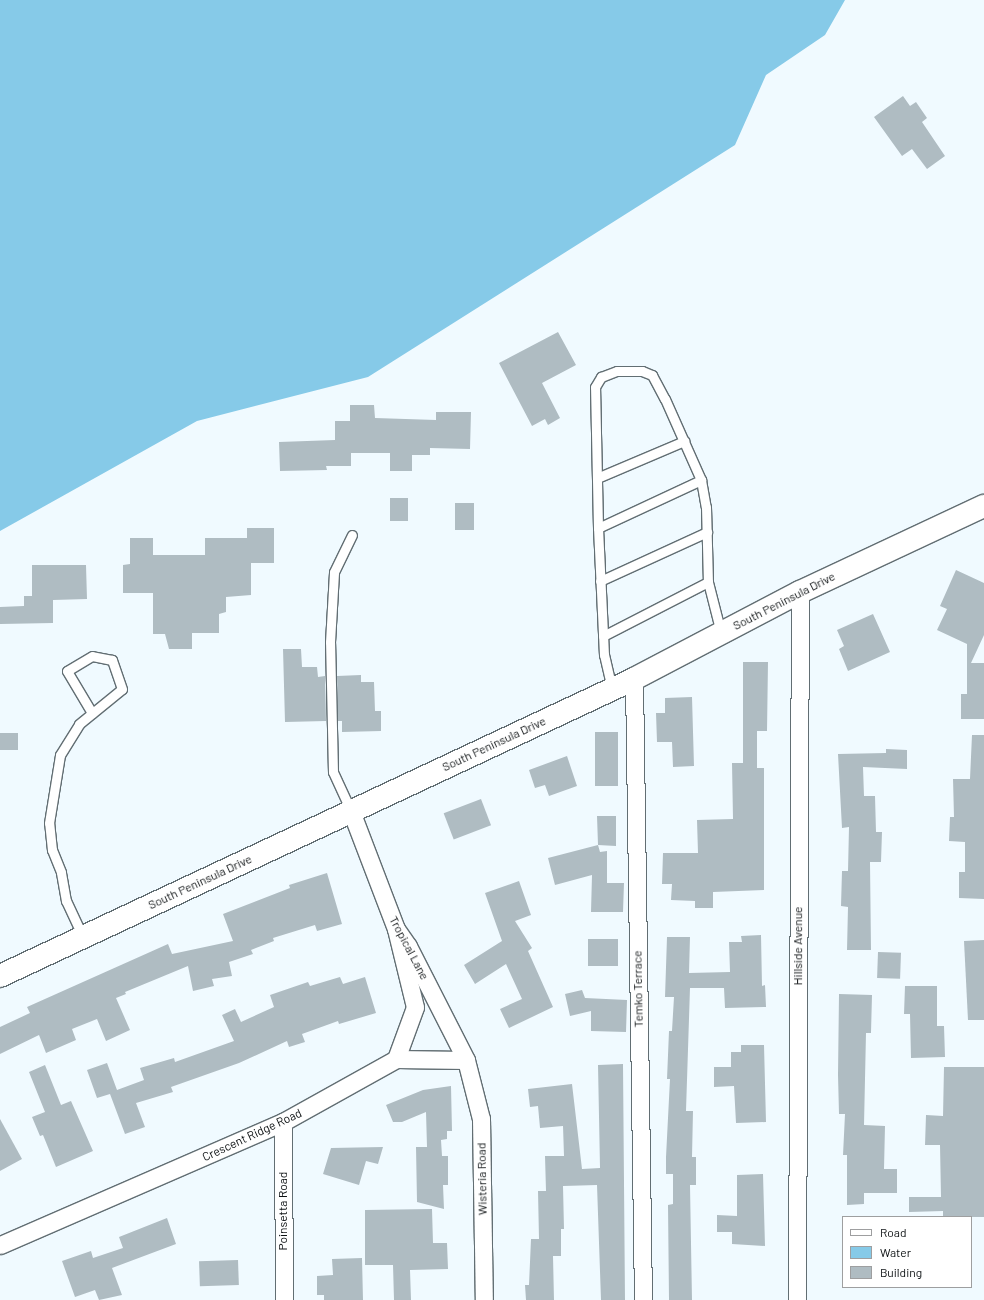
<!DOCTYPE html>
<html>
<head>
<meta charset="utf-8">
<style>
  body { margin:0 }
  #map { position:relative; width:984px; height:1300px; overflow:hidden; background:#f0faff; font-family:Barlow,sans-serif }
  div>[style] { position:absolute }
  .water>* { inset:0; background:#86cae8 }
  .building>* { inset:0; background:#afbcc2; transform-origin:0 0 }
  .roads { filter:drop-shadow(1px 0 #626e73) drop-shadow(-1px 0 #626e73) drop-shadow(0 1px #626e73) drop-shadow(0 -1px #626e73) }
  .lane>* { height:9px; margin:-4.5px; padding:0 4.5px; transform-origin:4.5px; border-radius:4.5px; background:#fff }
  .street>* { height:17px; margin:-8.5px; padding:0 8.5px; transform-origin:8.5px; border-radius:8.5px; background:#fff }
  .secondary>* { height:22px; margin:-11px; padding:0 11px; transform-origin:11px; border-radius:11px; background:#fff }
  span { translate:-50% -50%; white-space:nowrap; text-align:center; line-height:1.15; -webkit-text-stroke:3px #fff; paint-order:stroke }
  .street-label { font-size:12px; color:#0c1012 }
  .legend { position:absolute; left:842px; top:1216px; width:130px; height:72px; box-sizing:border-box; background:#fff; border:1px solid #9e9fa0; margin:0; padding:5px 7px; list-style:none; font-size:12px; color:#0c1012 }
  .legend li { display:flex; align-items:center; gap:8px; height:20px }
  .legend b { width:20px; border:1px solid #9e9fa0 }
</style>
</head>
<body>
<div id="map">
  <div class="water">
    <div style="clip-path:polygon(0 0,845px 0,825px 35px,766px 75px,735px 145px,368px 377px,197px 421px,0 531px)"></div>
  </div>
  <div class="building">
    <div style="clip-path:polygon(903px 96px,910px 106px,916px 102px,927px 118px,922px 122px,945px 156px,927px 169px,912px 149px,902px 156px,874px 117px)"></div>
    <div style="clip-path:polygon(558px 332px,576px 365px,542px 383px,560px 418px,548px 425px,545px 419px,532px 426px,499px 363px)"></div>
    <div style="clip-path:polygon(350px 405px,374px 405px,375px 418px,436px 420px,436px 412px,471px 412px,470px 449px,430px 448px,430px 455px,412px 455px,412px 471px,390px 471px,390px 453px,351px 453px,351px 466px,326px 466px,327px 470px,280px 471px,279px 442px,335px 440px,335px 421px,350px 421px)"></div>
    <div style="left:390px;top:498px;width:18px;height:23px"></div>
    <div style="left:455px;top:503px;width:19px;height:27px"></div>
    <div style="clip-path:polygon(247px 528px,274px 528px,274px 563px,251px 563px,251px 595px,226px 597px,226px 612px,219px 614px,219px 633px,192px 633px,192px 649px,169px 649px,165px 634px,153px 634px,153px 593px,123px 593px,123px 565px,130px 564px,130px 538px,153px 538px,153px 555px,205px 555px,205px 538px,247px 538px)"></div>
    <div style="clip-path:polygon(32px 565px,86px 565px,87px 599px,53px 600px,53px 623px,0 624px,0 607px,24px 606px,24px 596px,32px 596px)"></div>
    <div style="clip-path:polygon(956px 570px,984px 583px,984px 635px,971px 663px,984px 663px,984px 719px,961px 719px,961px 694px,967px 694px,967px 644px,937px 630px,947px 609px,940px 606px)"></div>
    <div style="clip-path:polygon(873px 614px,890px 652px,848px 671px,839px 649px,844px 646px,837px 630px)"></div>
    <div style="clip-path:polygon(283px 649px,301px 649px,302px 667px,317px 667px,318px 677px,325px 676px,326px 721px,285px 722px)"></div>
    <div style="clip-path:polygon(743px 662px,768px 662px,767px 731px,757px 731px,757px 768px,764px 768px,764px 890px,713px 892px,713px 908px,695px 908px,695px 901px,671px 900px,672px 884px,662px 884px,663px 853px,698px 853px,697px 820px,733px 819px,732px 763px,743px 763px)"></div>
    <div style="clip-path:polygon(361px 675px,361px 682px,374px 682px,375px 711px,381px 711px,381px 731px,342px 732px,342px 721px,338px 721px,337px 676px)"></div>
    <div style="clip-path:polygon(692px 697px,694px 766px,673px 767px,672px 742px,657px 742px,656px 713px,665px 713px,665px 698px)"></div>
    <div style="left:595px;top:732px;width:23px;height:54px"></div>
    <div style="left:18px;top:733px;width:17px;height:18px;rotate:90deg"></div>
    <div style="clip-path:polygon(972px 735px,984px 735px,984px 899px,959px 898px,959px 872px,965px 872px,965px 842px,949px 841px,950px 817px,954px 817px,953px 779px,970px 779px)"></div>
    <div style="clip-path:polygon(886px 749px,907px 750px,907px 769px,863px 767px,864px 796px,875px 796px,876px 832px,882px 832px,881px 862px,870px 862px,871px 950px,847px 950px,848px 907px,841px 906px,842px 871px,848px 871px,849px 827px,842px 828px,838px 754px,886px 753px)"></div>
    <div style="clip-path:polygon(567px 756px,577px 786px,549px 796px,545px 785px,535px 788px,529px 770px)"></div>
    <div style="left:481px;top:799px;width:28px;height:40px;rotate:69deg"></div>
    <div style="clip-path:polygon(597px 816px,616px 816px,616px 846px,598px 845px,600px 852px,607px 851px,607px 883px,624px 883px,623px 912px,591px 912px,592px 875px,555px 885px,548px 858px,598px 845px)"></div>
    <div style="clip-path:polygon(327px 873px,342px 924px,317px 931px,315px 925px,273px 938px,274px 941px,251px 950px,253px 954px,229px 962px,232px 976px,212px 979px,214px 986px,193px 991px,188px 966px,125px 992px,126px 994px,116px 998px,130px 1030px,106px 1041px,97px 1019px,72px 1029px,76px 1040px,46px 1053px,39px 1035px,0 1054px,0 1027px,30px 1013px,27px 1007px,168px 944px,172px 954px,233px 941px,223px 914px,290px 888px,289px 885px)"></div>
    <div style="clip-path:polygon(519px 881px,531px 915px,515px 921px,532px 948px,528px 951px,553px 1007px,509px 1028px,500px 1009px,522px 999px,506px 964px,475px 984px,464px 965px,502px 941px,485px 893px)"></div>
    <div style="clip-path:polygon(761px 935px,762px 986px,765px 985px,766px 1007px,725px 1008px,724px 988px,690px 988px,686px 1111px,693px 1111px,692px 1157px,696px 1157px,696px 1185px,690px 1185px,692px 1300px,669px 1300px,668px 1205px,673px 1204px,673px 1174px,666px 1174px,666px 1157px,670px 1079px,667px 1079px,669px 1031px,672px 1031px,674px 997px,665px 997px,667px 937px,690px 937px,689px 973px,730px 972px,729px 942px,742px 942px,741px 936px)"></div>
    <div style="left:588px;top:939px;width:30px;height:27px"></div>
    <div style="clip-path:polygon(984px 940px,984px 1020px,968px 1020px,964px 941px)"></div>
    <div style="left:878px;top:952px;width:23px;height:26px;rotate:2deg"></div>
    <div style="clip-path:polygon(340px 977px,343px 984px,365px 977px,376px 1013px,339px 1024px,338px 1021px,302px 1034px,305px 1042px,289px 1047px,287px 1041px,239px 1063px,171px 1087px,173px 1092px,136px 1103px,145px 1127px,125px 1134px,110px 1094px,97px 1098px,87px 1070px,107px 1063px,117px 1090px,144px 1080px,140px 1068px,174px 1058px,175px 1062px,234px 1041px,222px 1015px,235px 1009px,241px 1022px,274px 1007px,270px 995px,308px 982px,310px 986px)"></div>
    <div style="clip-path:polygon(905px 986px,937px 986px,937px 1026px,944px 1026px,945px 1057px,911px 1058px,910px 1014px,904px 1014px)"></div>
    <div style="clip-path:polygon(582px 990px,585px 998px,627px 1000px,626px 1032px,591px 1031px,591px 1011px,570px 1016px,565px 994px)"></div>
    <div style="clip-path:polygon(839px 994px,872px 995px,871px 1033px,866px 1033px,864px 1125px,885px 1126px,884px 1169px,897px 1169px,897px 1193px,864px 1193px,864px 1204px,847px 1205px,847px 1155px,843px 1155px,845px 1114px,839px 1114px,838px 1075px)"></div>
    <div style="clip-path:polygon(741px 1045px,764px 1045px,766px 1122px,736px 1123px,734px 1086px,714px 1087px,714px 1067px,731px 1067px,731px 1052px,741px 1052px)"></div>
    <div style="clip-path:polygon(623px 1064px,625px 1300px,601px 1300px,597px 1185px,563px 1186px,564px 1229px,561px 1229px,561px 1256px,553px 1256px,554px 1300px,526px 1300px,525px 1285px,529px 1285px,531px 1239px,539px 1239px,538px 1191px,546px 1191px,545px 1156px,564px 1156px,563px 1126px,540px 1128px,538px 1106px,530px 1107px,528px 1089px,572px 1084px,582px 1169px,600px 1168px,598px 1065px)"></div>
    <div style="clip-path:polygon(45px 1065px,61px 1105px,71px 1101px,93px 1151px,56px 1167px,43px 1135px,40px 1136px,32px 1117px,45px 1112px,29px 1072px)"></div>
    <div style="clip-path:polygon(944px 1067px,984px 1067px,984px 1217px,943px 1217px,943px 1211px,909px 1212px,909px 1197px,941px 1197px,940px 1145px,925px 1145px,926px 1115px,943px 1116px)"></div>
    <div style="clip-path:polygon(451px 1086px,452px 1131px,447px 1131px,447px 1139px,441px 1140px,442px 1156px,448px 1156px,448px 1185px,443px 1185px,444px 1209px,417px 1202px,416px 1147px,427px 1147px,426px 1112px,402px 1122px,393px 1122px,386px 1105px,423px 1090px)"></div>
    <div style="clip-path:polygon(0 1119px,22px 1159px,0 1171px)"></div>
    <div style="clip-path:polygon(383px 1147px,378px 1164px,366px 1161px,359px 1185px,323px 1174px,331px 1148px)"></div>
    <div style="clip-path:polygon(763px 1174px,765px 1246px,732px 1244px,732px 1232px,717px 1232px,717px 1215px,737px 1216px,737px 1175px)"></div>
    <div style="clip-path:polygon(432px 1209px,433px 1243px,447px 1243px,448px 1269px,410px 1270px,411px 1300px,394px 1300px,393px 1265px,365px 1265px,365px 1210px)"></div>
    <div style="clip-path:polygon(167px 1218px,176px 1244px,112px 1268px,122px 1295px,99px 1300px,95px 1290px,75px 1297px,62px 1261px,91px 1251px,93px 1258px,123px 1248px,119px 1237px)"></div>
    <div style="clip-path:polygon(362px 1258px,363px 1300px,324px 1300px,324px 1295px,317px 1295px,317px 1276px,333px 1275px,332px 1259px)"></div>
    <div style="left:238px;top:1260px;width:25px;height:39px;rotate:88deg"></div>
  </div>
  <div class="roads">
    <div class="lane">
      <div style="left:597px;top:478px;width:95px;rotate:-23deg"></div>
      <div style="left:598px;top:528px;width:114px;rotate:-25deg"></div>
      <div style="left:600px;top:581px;width:118px;rotate:-24.6deg"></div>
      <div style="left:603px;top:636px;width:118px;rotate:-27.2deg"></div>
      <div style="left:612px;top:689px;width:35px;rotate:-103deg"></div>
      <div style="left:604px;top:655px;width:127px;rotate:-92.7deg"></div>
      <div style="left:598px;top:528px;width:141px;rotate:-91.2deg"></div>
      <div style="left:595px;top:387px;width:12px;rotate:-59deg"></div>
      <div style="left:601px;top:377px;width:17px;rotate:-21deg"></div>
      <div style="left:617px;top:371px;width:25px"></div>
      <div style="left:642px;top:371px;width:11px;rotate:22deg"></div>
      <div style="left:652px;top:375px;width:27px;rotate:62deg"></div>
      <div style="left:665px;top:399px;width:89px;rotate:66deg"></div>
      <div style="left:701px;top:480px;width:27px;rotate:80deg"></div>
      <div style="left:706px;top:507px;width:75px;rotate:88.5deg"></div>
      <div style="left:708px;top:582px;width:53px;rotate:75.7deg"></div>
      <div style="left:351px;top:811px;width:43px;rotate:-114.8deg"></div>
      <div style="left:333px;top:772px;width:130px;rotate:-91.3deg"></div>
      <div style="left:330px;top:642px;width:70px;rotate:-86.7deg"></div>
      <div style="left:334px;top:572px;width:41px;rotate:-64.1deg"></div>
      <div style="left:83px;top:937px;width:40px;rotate:-115deg"></div>
      <div style="left:66px;top:901px;width:29px;rotate:-100deg"></div>
      <div style="left:61px;top:872px;width:24px;rotate:-112deg"></div>
      <div style="left:52px;top:850px;width:27px;rotate:-96deg"></div>
      <div style="left:49px;top:823px;width:69px;rotate:-80.8deg"></div>
      <div style="left:60px;top:755px;width:36px;rotate:-58deg"></div>
      <div style="left:79px;top:724px;width:55px;rotate:-39.1deg"></div>
      <div style="left:122px;top:689px;width:31px;rotate:-109deg"></div>
      <div style="left:112px;top:660px;width:20px;rotate:-169deg"></div>
      <div style="left:92px;top:656px;width:29px;rotate:149deg"></div>
      <div style="left:67px;top:671px;width:49px;rotate:59.2deg"></div>
    </div>
    <div class="street">
      <div style="left:634px;top:679px;width:621px;rotate:89.17deg"></div>
      <div style="left:351px;top:811px;width:126px;rotate:69.1deg"></div>
      <div style="left:396px;top:929px;width:21px;rotate:55deg"></div>
      <div style="left:408px;top:946px;width:128px;rotate:63deg"></div>
      <div style="left:466px;top:1060px;width:61px;rotate:75.7deg"></div>
      <div style="left:481px;top:1119px;width:181px;rotate:89.1deg"></div>
      <div style="left:396px;top:1059px;width:70px;rotate:0.8deg"></div>
      <div style="left:283px;top:1122px;width:178px;rotate:89.7deg"></div>
      <div style="left:0;top:1245px;width:309px;rotate:-23.5deg"></div>
      <div style="left:283px;top:1122px;width:129px;rotate:-29.1deg"></div>
      <div style="left:396px;top:1059px;width:55px;rotate:-69.9deg"></div>
      <div style="left:415px;top:1007px;width:80px;rotate:-103.7deg"></div>
      <div style="left:797px;top:1300px;width:708px;rotate:-89.76deg"></div>
    </div>
    <div class="secondary">
      <div style="left:0;top:976px;width:700px;rotate:-25.1deg"></div>
      <div style="left:634px;top:679px;width:187px;rotate:-27.7deg"></div>
      <div style="left:800px;top:592px;width:203px;rotate:-25.1deg"></div>
    </div>
  </div>
  <div class="street-label">
    <span style="left:784px;top:601px;rotate:-27deg">South Peninsula Drive</span>
    <span style="left:494px;top:744px;rotate:-25deg">South Peninsula Drive</span>
    <span style="left:200px;top:882px;rotate:-25deg">South Peninsula Drive</span>
    <span style="left:798px;top:946px;rotate:-90deg">Hillside Avenue</span>
    <span style="left:409px;top:948px;rotate:62deg">Tropical Lane</span>
    <span style="left:638px;top:989px;rotate:-91deg">Temko Terrace</span>
    <span style="left:252px;top:1135px;rotate:-25deg">Crescent Ridge Road</span>
    <span style="left:482px;top:1179px;rotate:-91deg">Wisteria Road</span>
    <span style="left:283px;top:1211px;rotate:-90deg">Poinsetta Road</span>
  </div>
  <ul class="legend">
  <li><b style="height:5px;background:#fff"></b>Road</li>
  <li><b style="height:11px;background:#86cae8"></b>Water</li>
  <li><b style="height:11px;background:#afbcc2"></b>Building</li>
  </ul>
</div>
</body>
</html>
